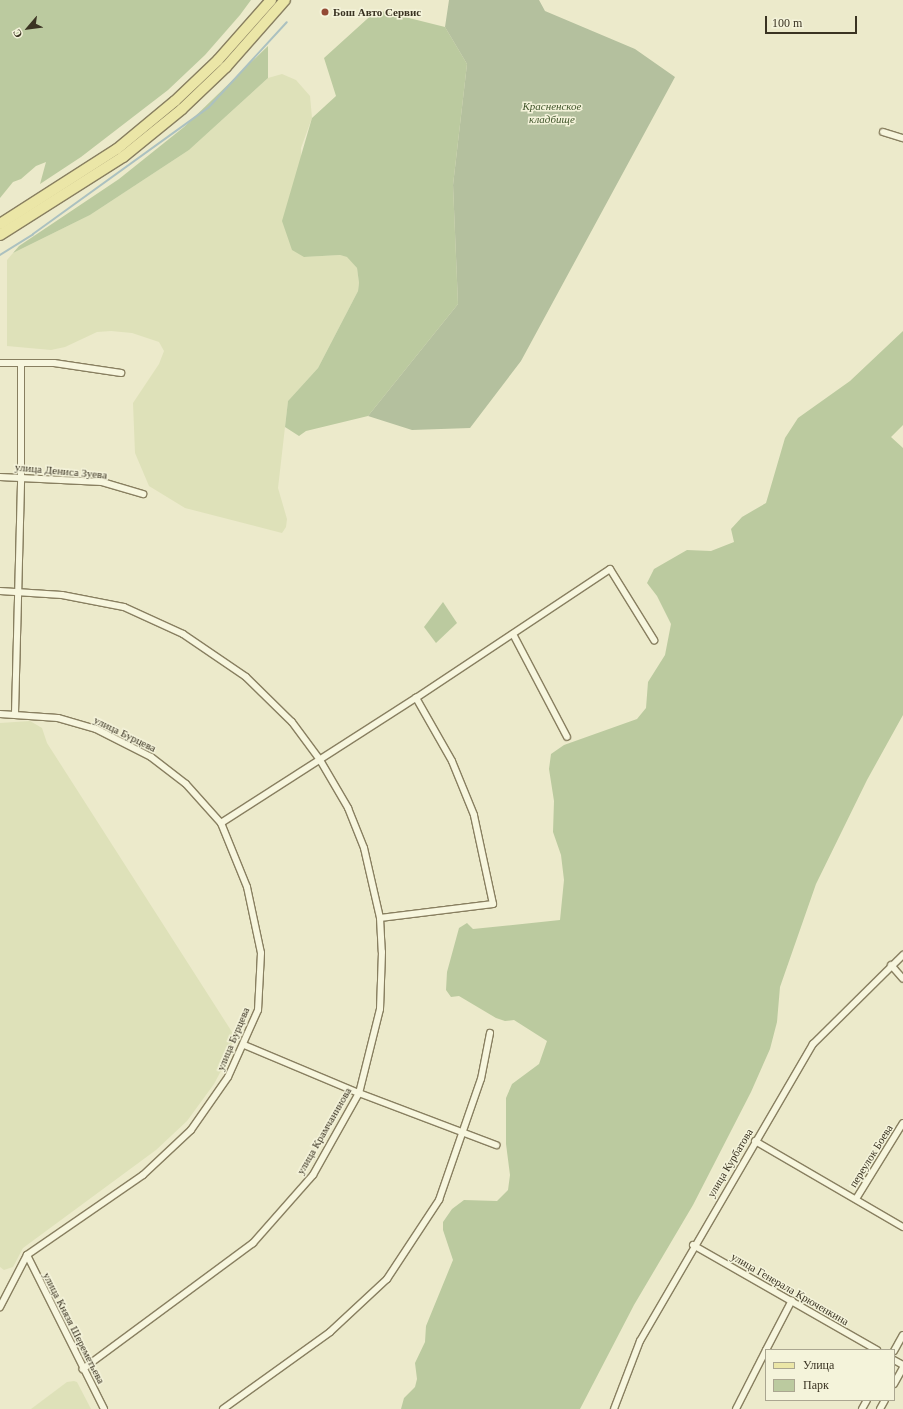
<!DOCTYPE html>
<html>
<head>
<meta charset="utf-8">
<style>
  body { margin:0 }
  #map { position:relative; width:903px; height:1409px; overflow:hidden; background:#eceacb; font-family:Georgia,serif }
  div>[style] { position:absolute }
  .farmland>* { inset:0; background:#dee1b9 }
  .green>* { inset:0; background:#bbca9f }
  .cemetery>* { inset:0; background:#b4c09e }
  .stream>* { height:2px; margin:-1px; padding:0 1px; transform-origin:1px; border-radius:1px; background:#abc1c0 }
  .roads { filter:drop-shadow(1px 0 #887f60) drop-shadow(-1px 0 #887f60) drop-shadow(0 1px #887f60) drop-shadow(0 -1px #887f60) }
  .street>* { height:6px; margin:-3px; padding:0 3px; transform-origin:3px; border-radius:3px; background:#f7f6de }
  .primary>* { height:10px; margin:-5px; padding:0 5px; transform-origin:5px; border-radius:5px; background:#ebe6a7 }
  .dots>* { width:11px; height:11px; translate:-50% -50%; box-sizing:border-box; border:2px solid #f4f3da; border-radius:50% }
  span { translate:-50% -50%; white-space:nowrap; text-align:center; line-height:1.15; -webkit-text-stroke:3px #f4f3da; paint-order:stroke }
  .poi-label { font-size:11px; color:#3a3322; font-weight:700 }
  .left { translate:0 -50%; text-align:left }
  .park-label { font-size:11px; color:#40552b; font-style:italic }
  .street-label { font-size:11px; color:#3a3322 }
  .legend { position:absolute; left:765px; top:1349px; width:130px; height:52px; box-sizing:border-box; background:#f4f3da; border:1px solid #aaa690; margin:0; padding:5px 7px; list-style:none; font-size:12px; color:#3a3322 }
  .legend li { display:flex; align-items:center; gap:8px; height:20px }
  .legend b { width:20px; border:1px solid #aaa690 }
  .north { position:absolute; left:8px; top:8px; width:40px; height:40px; -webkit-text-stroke:3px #f4f3da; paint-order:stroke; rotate:242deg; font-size:11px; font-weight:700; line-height:16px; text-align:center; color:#3a3322 }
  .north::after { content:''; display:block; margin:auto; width:14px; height:18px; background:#3a3322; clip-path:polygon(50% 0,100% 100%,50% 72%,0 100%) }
  .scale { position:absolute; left:765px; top:16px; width:92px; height:18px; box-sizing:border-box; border:2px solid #3a3322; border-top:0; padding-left:5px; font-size:12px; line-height:14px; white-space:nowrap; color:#3a3322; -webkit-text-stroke:3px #f4f3da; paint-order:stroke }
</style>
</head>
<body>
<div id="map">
  <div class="farmland">
    <div style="clip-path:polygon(282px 74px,296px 80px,310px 96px,312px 118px,301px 148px,304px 257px,340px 255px,348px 257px,357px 268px,359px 283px,358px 291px,318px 368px,288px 401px,278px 488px,287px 519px,286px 527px,282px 533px,185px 508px,149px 486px,135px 453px,133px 403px,159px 364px,164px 351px,159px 342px,132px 333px,111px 331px,97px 332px,65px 347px,51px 350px,7px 346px,7px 260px,13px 253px,90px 215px,189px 150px,268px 78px)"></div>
    <div style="clip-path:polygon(30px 721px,42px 728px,47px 743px,232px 1032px,232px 1050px,214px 1084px,187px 1121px,156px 1150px,23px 1248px,13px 1267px,4px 1270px,0 1267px,0 723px)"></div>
    <div style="clip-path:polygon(74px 1381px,77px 1382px,91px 1409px,31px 1409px,67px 1382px)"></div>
  </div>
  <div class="green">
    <div style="clip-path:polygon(0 0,251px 0,240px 15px,205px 55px,168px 90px,81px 157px,40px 184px,46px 162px,36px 166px,21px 179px,13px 182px,0 198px)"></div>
    <div style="clip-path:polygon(377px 10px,445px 27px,467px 64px,453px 185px,458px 304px,368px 416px,306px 431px,299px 436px,285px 427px,288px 401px,318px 368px,358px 291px,359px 283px,357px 268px,347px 257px,340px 255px,304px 257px,292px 250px,282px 221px,312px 118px,336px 96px,324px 58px)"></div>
    <div style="clip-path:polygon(268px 46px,268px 78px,189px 150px,90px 215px,13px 253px,19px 246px,119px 179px,184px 127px)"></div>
    <div style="clip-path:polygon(903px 331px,903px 425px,891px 437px,903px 448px,903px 715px,867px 780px,816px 884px,780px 987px,777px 1022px,770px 1049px,751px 1092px,693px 1205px,634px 1305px,580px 1409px,401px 1409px,404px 1398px,415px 1387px,417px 1379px,415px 1363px,425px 1342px,426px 1326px,453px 1260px,443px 1230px,443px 1222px,452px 1209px,464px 1200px,497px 1201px,508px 1190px,510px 1175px,506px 1144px,506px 1098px,512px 1084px,539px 1064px,547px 1041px,514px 1020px,505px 1021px,496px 1018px,459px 996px,451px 997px,446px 990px,447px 972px,459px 928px,467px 923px,473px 929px,560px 920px,564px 880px,561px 855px,553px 832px,554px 801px,549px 769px,551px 754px,564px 745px,637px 719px,646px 708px,648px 682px,665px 655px,671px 624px,657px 596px,647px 583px,654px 569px,687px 550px,711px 551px,734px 542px,731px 529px,742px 517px,766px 503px,785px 438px,798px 418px,850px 381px)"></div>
    <div style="clip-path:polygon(443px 602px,457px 623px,436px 643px,424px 627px)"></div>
  </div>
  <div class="cemetery">
    <div style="clip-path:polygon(449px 0,539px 0,545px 11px,635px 49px,675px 77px,521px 361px,470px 428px,412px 430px,368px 416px,458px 304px,453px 185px,467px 64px,445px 27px)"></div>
  </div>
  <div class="stream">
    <div style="left:0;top:255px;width:39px;rotate:-32deg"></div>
    <div style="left:33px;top:234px;width:217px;rotate:-35.8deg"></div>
    <div style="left:209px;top:107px;width:115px;rotate:-47.5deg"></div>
  </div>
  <div class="roads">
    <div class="street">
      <div style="left:883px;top:132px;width:21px;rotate:17deg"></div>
      <div style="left:0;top:363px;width:54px"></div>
      <div style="left:54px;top:363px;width:68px;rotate:8.5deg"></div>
      <div style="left:0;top:477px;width:102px;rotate:2.8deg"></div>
      <div style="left:102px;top:482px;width:43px;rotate:16.3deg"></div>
      <div style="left:0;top:591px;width:62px;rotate:3.7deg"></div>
      <div style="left:62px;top:595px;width:63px;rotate:11deg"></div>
      <div style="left:124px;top:607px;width:65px;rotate:24.6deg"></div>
      <div style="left:183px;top:634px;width:76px;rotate:34.3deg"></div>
      <div style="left:246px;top:677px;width:64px;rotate:44.4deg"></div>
      <div style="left:292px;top:722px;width:47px;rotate:53.6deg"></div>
      <div style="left:320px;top:760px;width:56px;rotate:59.7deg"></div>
      <div style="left:348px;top:808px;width:43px;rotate:68.2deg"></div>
      <div style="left:364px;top:848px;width:72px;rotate:77.1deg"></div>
      <div style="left:380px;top:918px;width:34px;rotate:87deg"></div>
      <div style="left:382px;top:952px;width:57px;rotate:92deg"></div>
      <div style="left:380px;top:1009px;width:87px;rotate:104deg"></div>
      <div style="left:359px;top:1093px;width:94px;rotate:119.3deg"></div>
      <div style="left:313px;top:1175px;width:91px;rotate:131.4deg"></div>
      <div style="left:253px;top:1243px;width:212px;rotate:143.5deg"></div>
      <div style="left:513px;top:634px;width:116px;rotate:62.3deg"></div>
      <div style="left:15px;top:713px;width:237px;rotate:-88.5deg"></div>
      <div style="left:21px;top:476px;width:113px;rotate:-90deg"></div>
      <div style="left:0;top:714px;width:58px;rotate:3.9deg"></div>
      <div style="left:58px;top:718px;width:40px;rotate:16deg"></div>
      <div style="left:96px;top:729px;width:62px;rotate:27deg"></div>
      <div style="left:151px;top:757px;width:44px;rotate:37.6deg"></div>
      <div style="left:186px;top:784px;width:52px;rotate:48.1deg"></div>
      <div style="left:221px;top:823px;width:69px;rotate:67.9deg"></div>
      <div style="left:247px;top:887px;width:67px;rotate:78deg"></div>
      <div style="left:261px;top:953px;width:57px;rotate:93deg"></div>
      <div style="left:258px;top:1010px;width:73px;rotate:114.1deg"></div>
      <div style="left:228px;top:1077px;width:65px;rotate:124.9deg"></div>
      <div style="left:191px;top:1130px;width:66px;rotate:136.8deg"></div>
      <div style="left:143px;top:1175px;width:141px;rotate:145.4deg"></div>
      <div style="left:27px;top:1255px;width:59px;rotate:117.4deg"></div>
      <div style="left:221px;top:823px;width:232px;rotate:-32.7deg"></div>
      <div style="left:416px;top:698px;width:233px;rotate:-33.6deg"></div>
      <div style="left:610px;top:569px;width:84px;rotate:58.2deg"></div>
      <div style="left:380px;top:918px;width:114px;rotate:-7.1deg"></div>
      <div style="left:493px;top:904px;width:91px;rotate:-102.1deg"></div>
      <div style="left:474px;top:815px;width:58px;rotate:-112.2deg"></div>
      <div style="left:452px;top:761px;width:73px;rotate:-119.7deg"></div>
      <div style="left:891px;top:965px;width:18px;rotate:49deg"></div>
      <div style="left:244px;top:1045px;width:125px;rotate:22.7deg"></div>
      <div style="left:359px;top:1093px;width:147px;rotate:20.8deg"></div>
      <div style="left:755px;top:1141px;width:171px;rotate:30.2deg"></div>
      <div style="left:856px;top:1199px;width:89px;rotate:-58.3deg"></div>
      <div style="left:693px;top:1245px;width:212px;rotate:29.7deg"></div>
      <div style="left:27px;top:1255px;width:172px;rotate:63.4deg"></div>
      <div style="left:766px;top:1350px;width:56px;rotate:-62.5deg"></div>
      <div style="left:894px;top:1351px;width:18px;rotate:-61deg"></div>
      <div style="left:894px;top:1360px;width:10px;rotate:29deg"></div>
      <div style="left:894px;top:1384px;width:18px;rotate:-61deg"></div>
      <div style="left:223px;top:1409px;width:132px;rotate:-35.7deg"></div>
      <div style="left:330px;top:1332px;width:78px;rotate:-42.9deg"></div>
      <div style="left:387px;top:1279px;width:95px;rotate:-56.6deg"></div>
      <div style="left:439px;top:1200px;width:128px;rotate:-70.9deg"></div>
      <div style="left:481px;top:1079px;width:47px;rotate:-78.9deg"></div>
      <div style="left:614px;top:1409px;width:73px;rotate:-69.1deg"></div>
      <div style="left:640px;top:1341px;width:344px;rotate:-59.8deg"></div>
      <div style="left:813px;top:1044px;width:127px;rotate:-44.7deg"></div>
      <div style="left:736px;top:1409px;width:66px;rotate:-63deg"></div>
      <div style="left:862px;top:1409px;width:10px;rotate:-61deg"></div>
      <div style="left:880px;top:1409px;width:10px;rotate:-61deg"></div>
    </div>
    <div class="primary">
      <div style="left:0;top:224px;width:139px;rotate:-32.7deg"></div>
      <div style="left:117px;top:149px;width:75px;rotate:-39.6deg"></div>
      <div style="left:175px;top:101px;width:59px;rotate:-43.6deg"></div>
      <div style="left:218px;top:60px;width:80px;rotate:-48.5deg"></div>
      <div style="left:0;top:235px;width:146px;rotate:-32.4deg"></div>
      <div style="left:123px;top:157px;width:76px;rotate:-39.1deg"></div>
      <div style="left:182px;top:109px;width:61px;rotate:-43.7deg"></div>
      <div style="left:226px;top:67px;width:89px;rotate:-48.6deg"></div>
    </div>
  </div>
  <div class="dots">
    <div style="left:325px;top:12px;background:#934a35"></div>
  </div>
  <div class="poi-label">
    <span class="left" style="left:333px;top:12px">Бош Авто Сервис</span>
  </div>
  <div class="park-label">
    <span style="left:552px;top:113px">Красненское<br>кладбище</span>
  </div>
  <div class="street-label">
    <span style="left:61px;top:471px;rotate:5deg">улица Дениса Зуева</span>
    <span style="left:125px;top:734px;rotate:26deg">улица Бурцева</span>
    <span style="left:233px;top:1039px;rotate:-67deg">улица Бурцева</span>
    <span style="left:324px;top:1131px;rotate:-60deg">улица Крамчанинова</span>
    <span style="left:871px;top:1156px;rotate:-58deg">переулок Боева</span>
    <span style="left:730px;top:1163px;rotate:-59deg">улица Курбатова</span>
    <span style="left:790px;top:1289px;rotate:30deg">улица Генерала Крюченкина</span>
    <span style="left:74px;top:1328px;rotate:63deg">улица Князя Шереметьева</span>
  </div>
  <ul class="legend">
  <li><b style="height:5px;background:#ebe6a7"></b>Улица</li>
  <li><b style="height:11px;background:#bbca9f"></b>Парк</li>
  </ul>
  <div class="north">С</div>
  <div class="scale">100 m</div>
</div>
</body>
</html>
